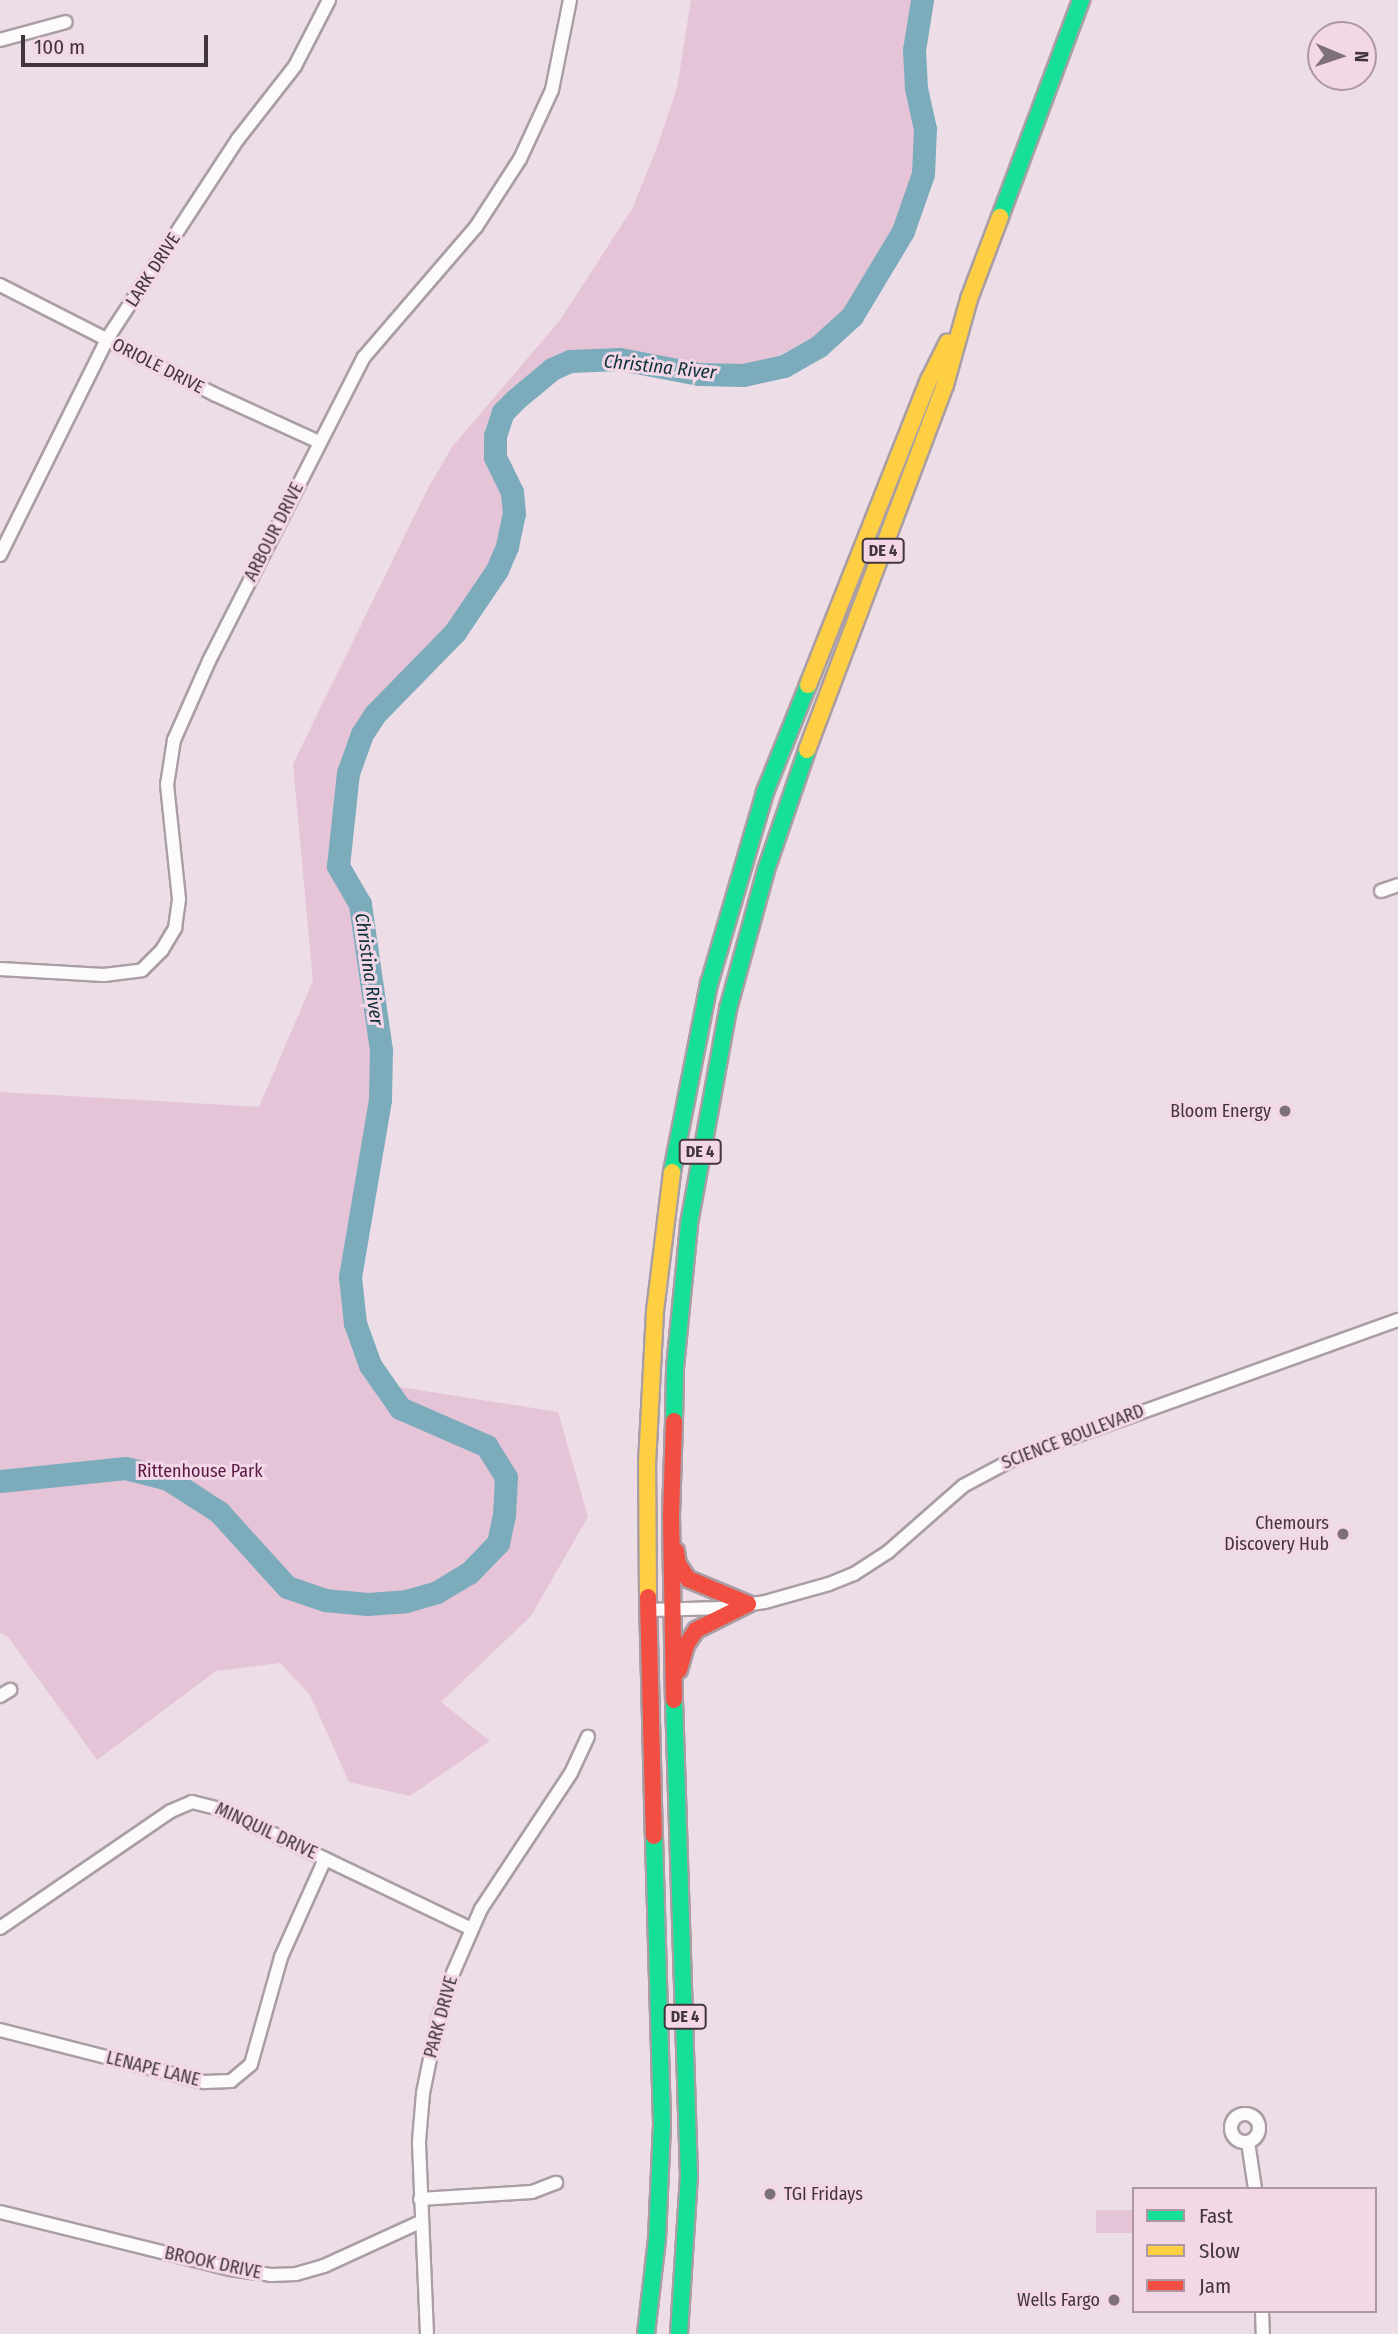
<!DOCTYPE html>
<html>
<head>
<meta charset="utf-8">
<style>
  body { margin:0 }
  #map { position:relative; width:1398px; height:2334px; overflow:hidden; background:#eddde6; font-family:"Fira Sans Condensed",sans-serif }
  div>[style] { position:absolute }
  .green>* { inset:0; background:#e5c4d7; transform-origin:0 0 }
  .river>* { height:23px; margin:-11.5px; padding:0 11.5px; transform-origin:11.5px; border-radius:11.5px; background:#7cacbc }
  .roads { filter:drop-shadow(2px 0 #aa9ea5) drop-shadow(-2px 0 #aa9ea5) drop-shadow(0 2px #aa9ea5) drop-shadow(0 -2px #aa9ea5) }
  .street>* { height:12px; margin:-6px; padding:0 6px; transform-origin:6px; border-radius:6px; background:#fcfafb }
  .street>.ring { margin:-6px; padding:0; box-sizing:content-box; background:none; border:12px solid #fcfafb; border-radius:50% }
  .fast>* { height:16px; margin:-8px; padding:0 8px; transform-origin:8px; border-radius:8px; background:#16e098 }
  .slow>* { height:16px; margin:-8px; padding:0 8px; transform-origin:8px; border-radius:8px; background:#ffcf43 }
  .jam>* { height:16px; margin:-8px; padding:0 8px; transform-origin:8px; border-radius:8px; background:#f24e42 }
  .dots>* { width:19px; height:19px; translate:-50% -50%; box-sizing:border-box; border:4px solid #f3d7e7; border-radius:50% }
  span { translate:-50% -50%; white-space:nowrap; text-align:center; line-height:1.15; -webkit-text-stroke:6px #f3d7e7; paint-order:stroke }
  .shield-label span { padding:2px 5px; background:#f3d7e7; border:2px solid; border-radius:5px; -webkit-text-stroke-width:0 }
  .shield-label { font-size:16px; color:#41363c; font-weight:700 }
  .street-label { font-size:18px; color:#41363c }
  .poi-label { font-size:18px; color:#41363c }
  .right { translate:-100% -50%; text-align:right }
  .left { translate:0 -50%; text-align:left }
  .park-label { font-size:18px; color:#5b1a46 }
  .water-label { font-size:19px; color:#0d323b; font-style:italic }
  .legend { position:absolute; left:1132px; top:2187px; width:245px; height:126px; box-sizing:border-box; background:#f3d7e7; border:2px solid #ac97a3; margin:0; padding:9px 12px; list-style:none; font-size:21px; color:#41363c }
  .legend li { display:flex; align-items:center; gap:14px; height:35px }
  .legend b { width:35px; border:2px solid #ac97a3 }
  .north { position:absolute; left:1307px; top:21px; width:70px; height:70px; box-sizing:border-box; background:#f3d7e7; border:2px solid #ac97a3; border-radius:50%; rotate:92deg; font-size:19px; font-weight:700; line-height:28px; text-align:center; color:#41363c }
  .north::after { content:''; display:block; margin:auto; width:24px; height:32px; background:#7d7078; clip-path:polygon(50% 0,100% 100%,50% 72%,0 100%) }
  .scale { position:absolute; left:21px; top:35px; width:187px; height:32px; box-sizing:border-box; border:4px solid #41363c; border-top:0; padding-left:9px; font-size:21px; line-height:24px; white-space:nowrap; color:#41363c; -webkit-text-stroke:5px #f3d7e7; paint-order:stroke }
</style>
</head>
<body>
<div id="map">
  <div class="green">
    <div style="clip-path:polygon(691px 0,922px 0,914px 50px,923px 174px,852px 316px,743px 375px,699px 374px,620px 359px,570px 361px,552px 369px,503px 412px,494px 447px,512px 492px,514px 514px,507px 546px,497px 570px,455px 632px,375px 714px,362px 734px,344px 791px,339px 865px,360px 904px,381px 1050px,380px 1100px,350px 1277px,355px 1323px,362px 1344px,381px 1384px,558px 1412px,588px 1517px,531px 1616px,441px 1702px,490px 1741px,410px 1796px,349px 1782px,310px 1695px,280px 1663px,216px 1671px,97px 1760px,9px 1638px,0 1633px,0 1092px,259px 1107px,313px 981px,293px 764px,427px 490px,452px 447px,560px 320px,632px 209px,656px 150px,677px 88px)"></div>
    <div style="left:1134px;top:2210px;width:23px;height:38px;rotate:90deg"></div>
  </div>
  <div class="river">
    <div style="left:0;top:1481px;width:126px;rotate:-5.9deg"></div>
    <div style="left:125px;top:1468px;width:44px;rotate:14.3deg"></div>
    <div style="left:168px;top:1479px;width:61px;rotate:32.9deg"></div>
    <div style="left:219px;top:1512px;width:101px;rotate:47.8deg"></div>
    <div style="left:287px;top:1587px;width:40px;rotate:18.9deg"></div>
    <div style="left:325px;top:1600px;width:42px;rotate:5.4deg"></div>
    <div style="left:367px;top:1604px;width:39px;rotate:-4deg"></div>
    <div style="left:406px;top:1601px;width:32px;rotate:-16deg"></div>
    <div style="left:437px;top:1592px;width:37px;rotate:-31deg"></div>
    <div style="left:469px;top:1573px;width:42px;rotate:-46deg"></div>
    <div style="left:498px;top:1543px;width:29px;rotate:-78deg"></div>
    <div style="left:504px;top:1515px;width:38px;rotate:-87deg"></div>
    <div style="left:506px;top:1477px;width:36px;rotate:-122deg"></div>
    <div style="left:487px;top:1446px;width:95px;rotate:-156.4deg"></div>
    <div style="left:400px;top:1408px;width:52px;rotate:-124.9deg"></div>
    <div style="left:370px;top:1365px;width:45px;rotate:-109.7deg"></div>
    <div style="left:355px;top:1323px;width:46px;rotate:-96.2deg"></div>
    <div style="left:350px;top:1277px;width:180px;rotate:-80.4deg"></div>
    <div style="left:380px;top:1100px;width:50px;rotate:-88.9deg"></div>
    <div style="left:381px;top:1050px;width:148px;rotate:-98.2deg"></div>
    <div style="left:360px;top:904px;width:44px;rotate:-120.1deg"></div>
    <div style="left:338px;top:866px;width:94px;rotate:-83.9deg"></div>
    <div style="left:348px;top:773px;width:41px;rotate:-70.3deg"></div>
    <div style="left:362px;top:734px;width:24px;rotate:-57deg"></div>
    <div style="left:375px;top:714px;width:115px;rotate:-45.7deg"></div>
    <div style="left:455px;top:632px;width:75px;rotate:-55.9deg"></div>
    <div style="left:497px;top:570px;width:26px;rotate:-67deg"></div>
    <div style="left:507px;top:546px;width:33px;rotate:-78deg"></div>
    <div style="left:514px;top:514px;width:22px;rotate:-95deg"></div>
    <div style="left:512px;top:492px;width:39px;rotate:-116deg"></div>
    <div style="left:495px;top:457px;width:21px;rotate:-90deg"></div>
    <div style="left:495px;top:436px;width:25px;rotate:-72deg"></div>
    <div style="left:503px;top:412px;width:18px;rotate:-45deg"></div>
    <div style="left:516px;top:399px;width:47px;rotate:-39.8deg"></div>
    <div style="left:552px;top:369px;width:20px;rotate:-24deg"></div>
    <div style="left:570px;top:361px;width:50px;rotate:-2.3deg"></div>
    <div style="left:620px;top:359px;width:80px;rotate:10.8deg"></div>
    <div style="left:699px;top:374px;width:44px;rotate:1.3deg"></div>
    <div style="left:743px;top:375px;width:42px;rotate:-12.4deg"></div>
    <div style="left:784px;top:366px;width:40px;rotate:-29.7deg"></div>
    <div style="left:819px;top:346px;width:45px;rotate:-42.3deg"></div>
    <div style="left:852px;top:316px;width:99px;rotate:-59deg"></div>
    <div style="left:903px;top:231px;width:60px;rotate:-70.7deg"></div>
    <div style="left:923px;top:174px;width:45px;rotate:-87.5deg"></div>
    <div style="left:925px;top:129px;width:42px;rotate:-102.4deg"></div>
    <div style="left:916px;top:88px;width:38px;rotate:-93deg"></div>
    <div style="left:914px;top:50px;width:51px;rotate:-80.9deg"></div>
  </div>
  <div class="roads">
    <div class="street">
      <div style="left:0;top:40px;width:68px;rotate:-15.3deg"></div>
      <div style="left:0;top:285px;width:242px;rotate:27deg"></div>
      <div style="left:216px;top:395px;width:113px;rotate:24.5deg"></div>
      <div style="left:0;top:555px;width:241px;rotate:-63.6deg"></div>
      <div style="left:107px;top:339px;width:239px;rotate:-56.8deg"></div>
      <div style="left:238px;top:139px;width:93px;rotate:-52deg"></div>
      <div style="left:295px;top:66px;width:74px;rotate:-62.7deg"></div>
      <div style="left:1381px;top:891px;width:18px;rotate:-19deg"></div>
      <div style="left:0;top:969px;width:104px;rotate:3.3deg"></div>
      <div style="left:104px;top:975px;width:38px;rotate:-7deg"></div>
      <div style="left:142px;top:970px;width:28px;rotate:-45deg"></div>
      <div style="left:162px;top:950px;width:26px;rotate:-59deg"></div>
      <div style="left:175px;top:928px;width:29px;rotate:-82deg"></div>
      <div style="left:179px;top:899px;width:115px;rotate:-96deg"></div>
      <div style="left:167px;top:785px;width:46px;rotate:-81.2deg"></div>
      <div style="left:174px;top:740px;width:86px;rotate:-66.1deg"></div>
      <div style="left:209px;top:661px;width:341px;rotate:-63deg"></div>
      <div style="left:364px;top:357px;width:172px;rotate:-49.3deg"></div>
      <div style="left:476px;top:227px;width:81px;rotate:-57.1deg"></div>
      <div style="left:520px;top:159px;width:76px;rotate:-65.1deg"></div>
      <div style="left:552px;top:90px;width:92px;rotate:-78.7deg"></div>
      <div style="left:648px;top:1610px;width:75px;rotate:-1.5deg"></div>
      <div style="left:723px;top:1608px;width:42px;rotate:-8.1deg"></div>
      <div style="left:765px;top:1602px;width:66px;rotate:-15.7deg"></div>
      <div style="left:829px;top:1584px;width:27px;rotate:-22deg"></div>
      <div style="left:854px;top:1574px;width:40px;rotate:-32.9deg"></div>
      <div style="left:888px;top:1552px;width:100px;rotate:-41.3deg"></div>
      <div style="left:963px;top:1486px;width:61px;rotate:-28.2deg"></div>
      <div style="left:1017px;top:1457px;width:405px;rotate:-19.8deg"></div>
      <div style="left:0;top:1696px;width:12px;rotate:-31deg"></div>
      <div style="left:0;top:1928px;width:207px;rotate:-34.4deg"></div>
      <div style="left:171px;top:1811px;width:23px;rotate:-23deg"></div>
      <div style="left:192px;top:1802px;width:30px;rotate:14deg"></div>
      <div style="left:221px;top:1809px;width:277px;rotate:25.6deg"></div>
      <div style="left:0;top:2030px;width:211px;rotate:14.3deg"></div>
      <div style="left:204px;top:2082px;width:27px;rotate:-2deg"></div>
      <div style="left:231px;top:2081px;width:26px;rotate:-40deg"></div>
      <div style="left:251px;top:2064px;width:111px;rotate:-74.3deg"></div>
      <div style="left:281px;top:1957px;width:107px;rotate:-65.8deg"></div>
      <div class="ring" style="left:1231px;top:2114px;width:16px;height:16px"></div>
      <div style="left:1248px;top:2142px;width:48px;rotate:81.5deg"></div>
      <div style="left:420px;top:2199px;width:112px;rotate:-3.6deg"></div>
      <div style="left:532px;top:2192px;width:26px;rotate:-21deg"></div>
      <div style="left:0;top:2212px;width:237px;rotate:13.9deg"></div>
      <div style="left:230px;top:2269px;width:41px;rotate:8.3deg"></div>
      <div style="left:271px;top:2275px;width:25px;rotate:-2deg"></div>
      <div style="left:296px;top:2274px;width:29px;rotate:-16deg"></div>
      <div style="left:324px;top:2266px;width:106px;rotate:-24.6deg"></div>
      <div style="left:1262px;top:2311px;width:23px;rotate:88deg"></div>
      <div style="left:427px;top:2334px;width:193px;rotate:-92.4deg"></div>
      <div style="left:419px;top:2141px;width:48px;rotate:-85.2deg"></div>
      <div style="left:423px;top:2093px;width:75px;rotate:-78.4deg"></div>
      <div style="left:438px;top:2020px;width:49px;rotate:-72.3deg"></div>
      <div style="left:453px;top:1973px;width:70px;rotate:-66.4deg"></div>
      <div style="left:481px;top:1909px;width:163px;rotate:-56.5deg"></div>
      <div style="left:571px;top:1773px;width:40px;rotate:-65deg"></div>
    </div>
    <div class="fast">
      <div style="left:1000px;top:217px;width:232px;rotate:-69.5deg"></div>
      <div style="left:672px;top:1172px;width:192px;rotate:-78.9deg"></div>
      <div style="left:709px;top:984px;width:200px;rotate:-73.7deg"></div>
      <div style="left:765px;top:792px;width:115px;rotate:-68.1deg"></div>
      <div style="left:674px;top:1421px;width:53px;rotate:-88.9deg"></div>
      <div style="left:675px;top:1368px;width:145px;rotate:-84.4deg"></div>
      <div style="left:689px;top:1224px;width:219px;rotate:-79.7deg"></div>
      <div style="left:728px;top:1009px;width:144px;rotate:-74.7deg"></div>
      <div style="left:766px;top:870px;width:127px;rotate:-71.1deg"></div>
      <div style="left:674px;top:1700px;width:475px;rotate:88.2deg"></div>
      <div style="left:689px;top:2175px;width:159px;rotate:93.6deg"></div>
      <div style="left:646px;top:2334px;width:96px;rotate:-83.4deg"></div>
      <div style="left:657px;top:2239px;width:116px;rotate:-87.5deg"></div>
      <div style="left:662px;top:2123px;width:287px;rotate:-91.6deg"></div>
    </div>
    <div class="slow">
      <div style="left:808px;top:685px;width:328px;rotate:-68.4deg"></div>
      <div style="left:929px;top:380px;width:42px;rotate:-63.4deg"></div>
      <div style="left:807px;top:750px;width:390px;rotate:-69.3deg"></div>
      <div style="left:945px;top:385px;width:89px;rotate:-74.4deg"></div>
      <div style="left:969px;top:299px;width:88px;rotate:-69.3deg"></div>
      <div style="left:648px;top:1597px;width:133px;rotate:-90.4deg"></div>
      <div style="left:647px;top:1464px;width:153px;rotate:-87deg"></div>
      <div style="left:655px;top:1311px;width:140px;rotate:-83deg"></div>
    </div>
    <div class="jam">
      <div style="left:674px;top:1421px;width:93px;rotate:91.8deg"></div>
      <div style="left:671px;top:1514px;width:186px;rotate:89.1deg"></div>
      <div style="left:676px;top:1551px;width:13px;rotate:81deg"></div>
      <div style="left:678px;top:1564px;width:18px;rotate:56deg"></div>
      <div style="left:688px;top:1579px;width:65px;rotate:22.6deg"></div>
      <div style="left:648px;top:1597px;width:239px;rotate:88.6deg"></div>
      <div style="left:679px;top:1670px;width:26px;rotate:-74deg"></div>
      <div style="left:686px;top:1645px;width:18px;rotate:-56deg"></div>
      <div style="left:696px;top:1630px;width:58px;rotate:-26.6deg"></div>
    </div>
  </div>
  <div class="dots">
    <div style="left:1285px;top:1111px;background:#7d7078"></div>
    <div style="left:1343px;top:1534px;background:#7d7078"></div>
    <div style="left:770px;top:2194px;background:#7d7078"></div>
    <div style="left:1114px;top:2300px;background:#7d7078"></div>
  </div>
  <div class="shield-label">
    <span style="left:883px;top:551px">DE 4</span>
    <span style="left:700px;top:1152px">DE 4</span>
    <span style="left:685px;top:2017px">DE 4</span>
  </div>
  <div class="street-label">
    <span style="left:153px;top:270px;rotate:-57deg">LARK DRIVE</span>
    <span style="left:158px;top:366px;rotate:27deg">ORIOLE DRIVE</span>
    <span style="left:274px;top:532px;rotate:-63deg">ARBOUR DRIVE</span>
    <span style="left:1073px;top:1437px;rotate:-21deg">SCIENCE BOULEVARD</span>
    <span style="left:266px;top:1831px;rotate:25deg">MINQUIL DRIVE</span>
    <span style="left:441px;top:2017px;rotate:-75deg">PARK DRIVE</span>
    <span style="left:153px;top:2069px;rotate:14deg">LENAPE LANE</span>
    <span style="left:213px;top:2263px;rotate:12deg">BROOK DRIVE</span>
  </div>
  <div class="poi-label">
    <span class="right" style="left:1271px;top:1111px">Bloom Energy</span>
    <span class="right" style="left:1329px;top:1534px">Chemours<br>Discovery Hub</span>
    <span class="left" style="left:784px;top:2194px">TGI Fridays</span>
    <span class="right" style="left:1100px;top:2300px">Wells Fargo</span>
  </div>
  <div class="park-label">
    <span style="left:200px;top:1471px">Rittenhouse Park</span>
  </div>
  <div class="water-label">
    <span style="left:660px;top:367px;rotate:6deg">Christina River</span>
    <span style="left:369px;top:969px;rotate:82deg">Christina River</span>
  </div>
  <ul class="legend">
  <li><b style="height:9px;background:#16e098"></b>Fast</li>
  <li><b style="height:9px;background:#ffcf43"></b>Slow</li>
  <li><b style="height:9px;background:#f24e42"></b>Jam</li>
  </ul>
  <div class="north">N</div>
  <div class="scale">100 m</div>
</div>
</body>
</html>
